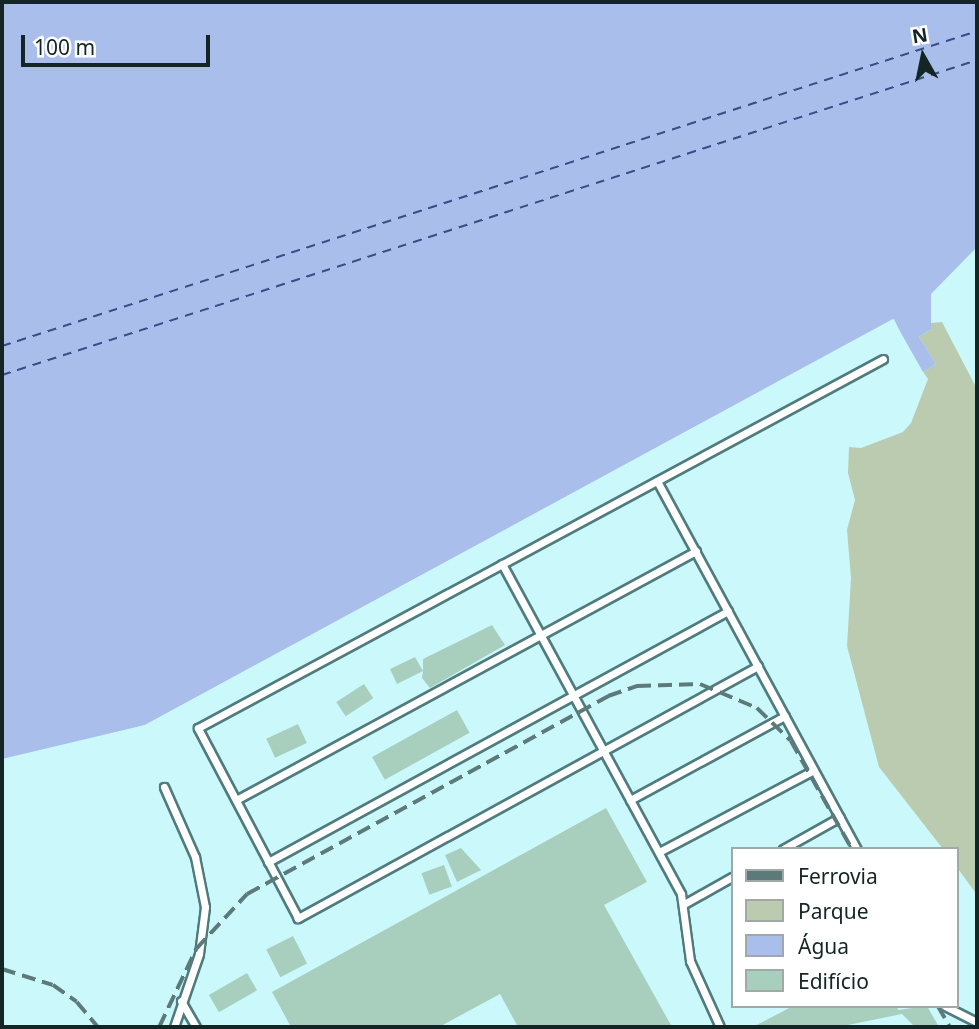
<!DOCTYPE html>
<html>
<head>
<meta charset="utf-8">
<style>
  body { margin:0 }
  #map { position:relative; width:979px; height:1029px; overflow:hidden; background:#cbf9fb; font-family:"Noto Sans",sans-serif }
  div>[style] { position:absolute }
  .green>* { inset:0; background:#bbcbaf }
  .water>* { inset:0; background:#aabeeb }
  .pier>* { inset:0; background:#cbf9fb }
  .ferry>* { height:2px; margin-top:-1px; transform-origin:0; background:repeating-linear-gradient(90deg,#384d87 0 9px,transparent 0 16px) }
  .building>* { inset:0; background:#a8cebd; transform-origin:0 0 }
  .roads { filter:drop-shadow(2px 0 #507b7d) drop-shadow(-2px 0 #507b7d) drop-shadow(0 2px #507b7d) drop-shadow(0 -2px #507b7d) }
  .lane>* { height:7px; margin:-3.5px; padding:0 3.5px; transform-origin:3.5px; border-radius:3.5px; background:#fff }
  .rail>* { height:3.5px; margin-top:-1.75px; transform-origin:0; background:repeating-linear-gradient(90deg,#5d7a7b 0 14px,transparent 0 21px) }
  span { translate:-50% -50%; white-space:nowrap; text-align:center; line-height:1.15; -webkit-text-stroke:5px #fff; paint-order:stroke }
  .frame { position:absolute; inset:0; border:4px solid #142526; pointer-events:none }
  .legend { position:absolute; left:731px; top:847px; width:228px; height:161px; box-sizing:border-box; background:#fff; border:2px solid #a1a8a8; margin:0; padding:9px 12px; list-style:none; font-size:21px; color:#142526 }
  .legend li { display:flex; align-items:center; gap:14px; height:35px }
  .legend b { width:35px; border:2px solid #a1a8a8 }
  .north { position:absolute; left:888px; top:21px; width:70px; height:70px; -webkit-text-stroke:5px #fff; paint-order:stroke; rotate:351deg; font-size:19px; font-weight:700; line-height:28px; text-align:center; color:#142526 }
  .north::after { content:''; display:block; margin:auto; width:24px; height:32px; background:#142526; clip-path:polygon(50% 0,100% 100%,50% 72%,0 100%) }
  .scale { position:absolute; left:21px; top:35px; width:189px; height:32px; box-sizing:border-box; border:4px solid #142526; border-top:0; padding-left:9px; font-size:21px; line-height:24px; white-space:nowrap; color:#142526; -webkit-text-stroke:5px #fff; paint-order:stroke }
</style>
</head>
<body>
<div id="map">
  <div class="green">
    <div style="clip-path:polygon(942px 322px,977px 389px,977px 895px,956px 866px,956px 849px,943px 849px,879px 767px,847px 646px,851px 578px,847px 530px,855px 500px,848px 473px,849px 447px,861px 448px,903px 432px,911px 423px,928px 379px,923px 372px,936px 364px,919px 337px,931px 329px,931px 323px)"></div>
  </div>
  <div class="water">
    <div style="clip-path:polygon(8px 2px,977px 2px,977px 247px,931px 294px,931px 329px,919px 337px,936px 364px,923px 372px,893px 319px,145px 725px,2px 759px,2px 4px)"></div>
  </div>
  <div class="pier">
    <div style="clip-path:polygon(894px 319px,916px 367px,892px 323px,147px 728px,2px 763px,145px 725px)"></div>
  </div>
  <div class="ferry">
    <div style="left:2px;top:346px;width:1025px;rotate:-17.9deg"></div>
    <div style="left:2px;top:375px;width:1025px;rotate:-17.9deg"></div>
  </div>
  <div class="building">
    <div style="clip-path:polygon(492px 625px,505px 645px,430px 688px,422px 678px,423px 671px,397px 684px,390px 669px,415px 657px,423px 671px,423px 659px)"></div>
    <div style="left:364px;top:684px;width:17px;height:33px;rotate:57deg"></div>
    <div style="left:457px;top:710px;width:26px;height:97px;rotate:61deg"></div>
    <div style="left:298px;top:724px;width:21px;height:35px;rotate:65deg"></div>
    <div style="clip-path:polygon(606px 808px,647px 882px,604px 905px,672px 1027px,518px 1027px,500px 994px,439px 1027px,291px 1027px,272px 992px)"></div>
    <div style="clip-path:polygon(461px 848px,481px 870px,457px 882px,445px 855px)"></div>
    <div style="left:444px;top:865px;width:23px;height:24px;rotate:70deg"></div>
    <div style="left:293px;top:936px;width:31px;height:30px;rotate:63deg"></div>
    <div style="left:247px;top:973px;width:20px;height:44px;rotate:60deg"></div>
    <div style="clip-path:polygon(793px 1006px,897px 1006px,898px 1010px,927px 1006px,939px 1027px,915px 1027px,902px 1014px,838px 1027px,753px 1027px)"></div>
  </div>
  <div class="roads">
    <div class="lane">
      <div style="left:657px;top:481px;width:419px;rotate:61.5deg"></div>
      <div style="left:502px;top:564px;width:375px;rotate:61.5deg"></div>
      <div style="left:681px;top:894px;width:68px;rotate:82.3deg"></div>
      <div style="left:690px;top:961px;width:72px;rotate:65.6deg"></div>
      <div style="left:758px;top:666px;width:525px;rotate:151.28deg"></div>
      <div style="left:298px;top:918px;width:215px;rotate:-117.8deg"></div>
      <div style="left:198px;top:728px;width:778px;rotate:-28.31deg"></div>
      <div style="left:164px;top:787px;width:77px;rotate:66.1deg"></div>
      <div style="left:195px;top:857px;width:51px;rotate:78.7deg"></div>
      <div style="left:205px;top:907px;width:47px;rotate:97.3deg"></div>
      <div style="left:199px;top:954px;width:77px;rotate:108.9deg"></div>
      <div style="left:236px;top:800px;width:523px;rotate:-28.43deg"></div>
      <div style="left:630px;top:800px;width:176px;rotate:-28.5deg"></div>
      <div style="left:783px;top:849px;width:65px;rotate:-29.3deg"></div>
      <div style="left:659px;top:852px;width:175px;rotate:-27.9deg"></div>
      <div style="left:268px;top:862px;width:524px;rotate:-28.62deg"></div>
      <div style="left:684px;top:904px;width:55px;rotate:-29.4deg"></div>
      <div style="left:181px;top:1001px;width:30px;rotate:60deg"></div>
      <div style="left:945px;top:1006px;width:36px;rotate:27deg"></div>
    </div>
  </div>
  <div class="rail">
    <div style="left:2px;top:969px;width:53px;rotate:17.4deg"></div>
    <div style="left:53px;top:985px;width:29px;rotate:35deg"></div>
    <div style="left:77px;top:1002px;width:33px;rotate:50deg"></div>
    <div style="left:938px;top:1006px;width:24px;rotate:60deg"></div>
    <div style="left:159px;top:1027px;width:86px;rotate:-64.6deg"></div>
    <div style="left:196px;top:949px;width:75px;rotate:-47.2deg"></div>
    <div style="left:247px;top:894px;width:412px;rotate:-28.7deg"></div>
    <div style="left:608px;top:696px;width:31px;rotate:-19deg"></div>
    <div style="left:637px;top:686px;width:63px;rotate:-1.8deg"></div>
    <div style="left:700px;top:684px;width:62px;rotate:22.8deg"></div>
    <div style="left:757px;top:708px;width:47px;rotate:44.1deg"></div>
    <div style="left:791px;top:741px;width:124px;rotate:60.5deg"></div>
  </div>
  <div class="frame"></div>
  <ul class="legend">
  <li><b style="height:9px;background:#5d7a7b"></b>Ferrovia</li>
  <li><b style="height:19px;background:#bbcbaf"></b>Parque</li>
  <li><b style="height:19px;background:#aabeeb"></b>Água</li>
  <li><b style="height:19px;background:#a8cebd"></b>Edifício</li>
  </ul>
  <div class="north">N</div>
  <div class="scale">100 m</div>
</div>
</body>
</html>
